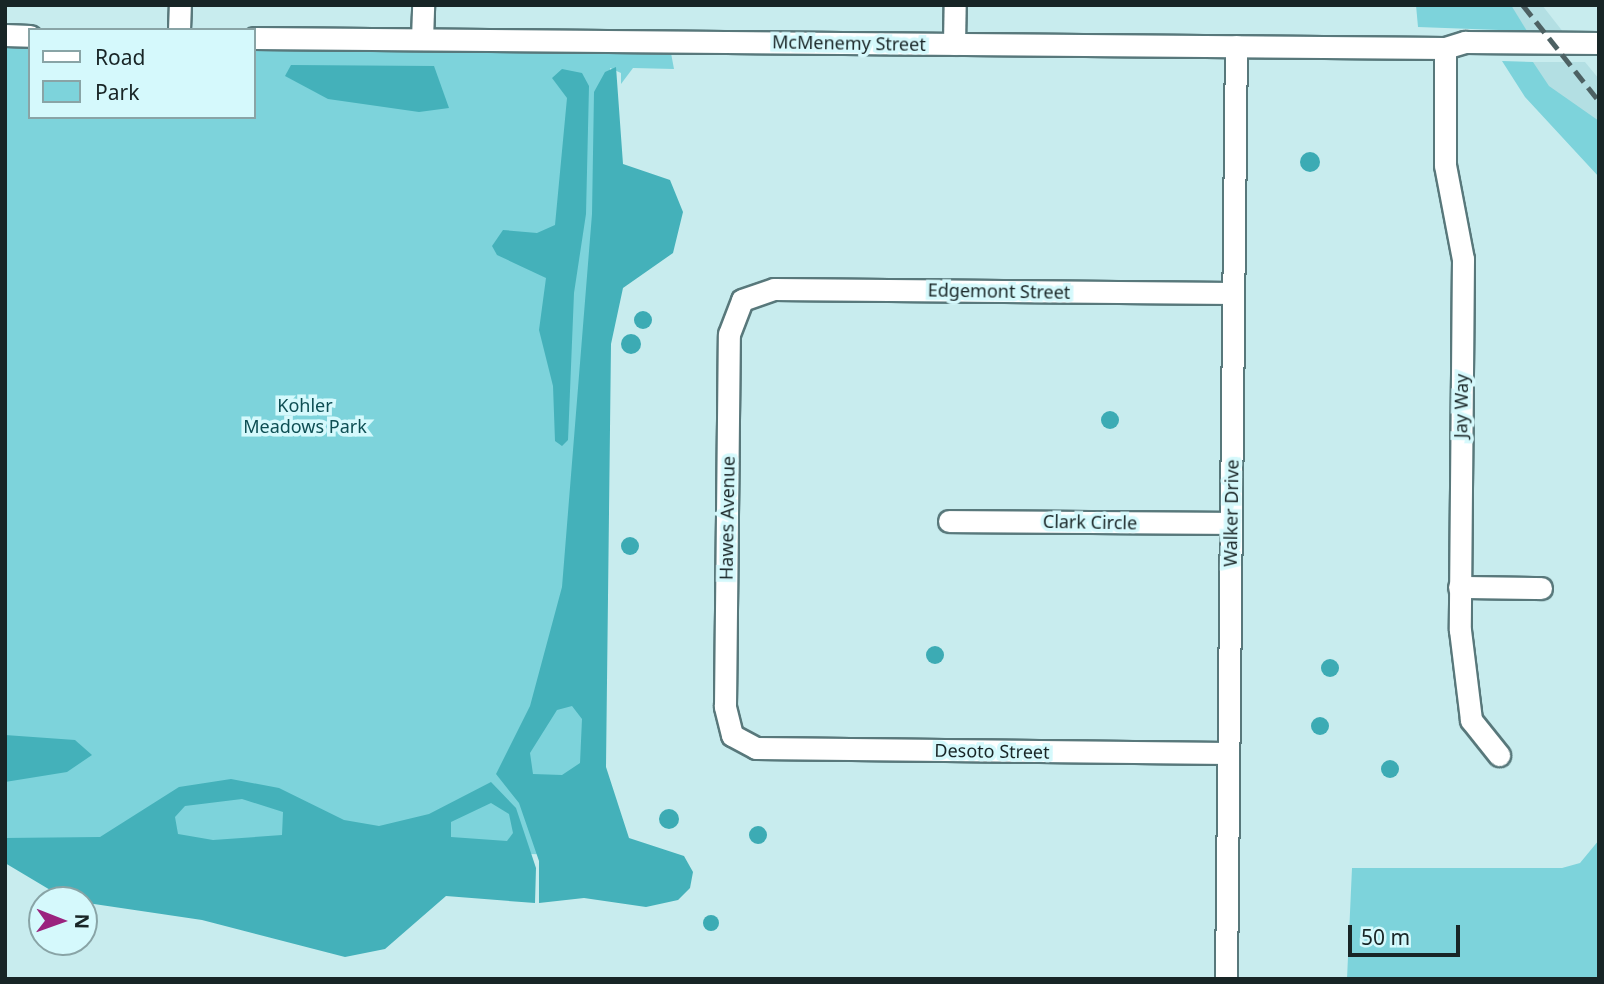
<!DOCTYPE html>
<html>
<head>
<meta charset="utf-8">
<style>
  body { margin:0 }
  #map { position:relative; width:1604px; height:984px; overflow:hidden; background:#c8ecee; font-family:"Noto Sans",sans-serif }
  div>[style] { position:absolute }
  .built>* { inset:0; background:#b3dfe3 }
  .green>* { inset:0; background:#7dd3db }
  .forest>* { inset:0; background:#44b1ba }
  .water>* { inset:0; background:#3cabb4 }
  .round { border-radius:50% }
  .roads { filter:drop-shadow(2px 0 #58787b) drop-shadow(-2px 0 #58787b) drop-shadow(0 2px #58787b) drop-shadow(0 -2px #58787b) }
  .minor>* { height:21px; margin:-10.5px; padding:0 10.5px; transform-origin:10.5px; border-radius:10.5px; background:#fff }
  .rail>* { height:4.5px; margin-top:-2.25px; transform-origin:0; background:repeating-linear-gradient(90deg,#4d6163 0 14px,transparent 0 21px) }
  span { translate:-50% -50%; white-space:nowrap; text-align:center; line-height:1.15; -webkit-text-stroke:7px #d5f9fc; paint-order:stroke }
  .street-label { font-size:18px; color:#182526 }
  .park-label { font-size:18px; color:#0e4e53 }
  .frame { position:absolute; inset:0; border:7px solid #182526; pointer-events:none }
  .legend { position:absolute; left:28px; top:28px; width:228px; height:91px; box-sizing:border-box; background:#d5f9fc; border:2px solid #89a4a6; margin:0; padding:9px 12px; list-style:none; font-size:21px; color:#182526 }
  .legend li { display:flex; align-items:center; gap:14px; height:35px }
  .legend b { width:35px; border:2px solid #89a4a6 }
  .north { position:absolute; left:28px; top:886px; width:70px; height:70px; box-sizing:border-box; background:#d5f9fc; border:2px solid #89a4a6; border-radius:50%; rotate:91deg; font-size:19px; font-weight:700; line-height:28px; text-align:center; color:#182526 }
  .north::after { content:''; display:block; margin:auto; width:24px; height:32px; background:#9a237e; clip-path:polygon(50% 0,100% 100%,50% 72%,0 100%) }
  .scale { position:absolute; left:1348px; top:925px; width:112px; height:32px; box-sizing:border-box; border:4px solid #182526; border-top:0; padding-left:9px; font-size:21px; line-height:24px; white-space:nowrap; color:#182526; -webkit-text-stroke:5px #d5f9fc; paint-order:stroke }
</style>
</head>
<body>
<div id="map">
  <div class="built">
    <div style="clip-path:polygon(1505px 5px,1542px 5px,1567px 37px,1531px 37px)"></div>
    <div style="clip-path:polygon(1521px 62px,1585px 62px,1599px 79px,1599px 121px,1557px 112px)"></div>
  </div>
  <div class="green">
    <div style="clip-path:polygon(1416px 5px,1511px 5px,1527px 31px,1418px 27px)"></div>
    <div style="clip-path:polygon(5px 46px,30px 47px,30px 117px,254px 117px,254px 48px,671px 53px,674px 69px,633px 68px,621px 84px,621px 73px,610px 68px,598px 855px,5px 846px)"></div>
    <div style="clip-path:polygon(1502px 61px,1533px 62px,1549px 86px,1599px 121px,1599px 177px,1525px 97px)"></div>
    <div style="clip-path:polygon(1599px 840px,1599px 979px,1347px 979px,1352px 868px,1562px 868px,1580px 863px)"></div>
  </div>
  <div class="forest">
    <div style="clip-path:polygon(291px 65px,434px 66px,449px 108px,419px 112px,328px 99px,285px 76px)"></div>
    <div style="clip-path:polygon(evenodd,616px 67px,623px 164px,670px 180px,683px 212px,673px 253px,623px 288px,611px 344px,606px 767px,629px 838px,684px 856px,693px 872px,690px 888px,678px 900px,646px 907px,584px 898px,539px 903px,539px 861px,519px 803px,496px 774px,530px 706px,562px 587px,592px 214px,594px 92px,605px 72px,616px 67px,572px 706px,582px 719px,580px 763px,562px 775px,533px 774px,530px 753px,557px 710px,572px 706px)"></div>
    <div style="clip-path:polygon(562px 69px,582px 73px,589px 86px,586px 214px,574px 293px,568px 440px,562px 446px,555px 441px,553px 386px,539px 330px,546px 278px,497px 255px,492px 246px,503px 230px,537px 233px,555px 225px,567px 98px,552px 78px)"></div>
    <div style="clip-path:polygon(5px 735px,75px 740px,92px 755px,67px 772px,5px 782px)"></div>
    <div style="clip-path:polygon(evenodd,231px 779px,279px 788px,344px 820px,379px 826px,429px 814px,491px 782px,516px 808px,536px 868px,535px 903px,446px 896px,385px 949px,345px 957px,202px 920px,67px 900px,5px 863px,5px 838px,100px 837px,179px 787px,231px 779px,242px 799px,283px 812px,282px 835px,213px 840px,178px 834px,175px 817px,185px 806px,242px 799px,231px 779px,491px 803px,509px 814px,513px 833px,507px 841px,451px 837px,451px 822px,491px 803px)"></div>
  </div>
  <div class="water">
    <div class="round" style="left:1300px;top:152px;width:20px;height:20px"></div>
    <div class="round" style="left:634px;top:311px;width:18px;height:18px"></div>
    <div class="round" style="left:621px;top:334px;width:20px;height:20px"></div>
    <div class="round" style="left:1101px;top:411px;width:18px;height:18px"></div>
    <div class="round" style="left:621px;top:537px;width:18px;height:18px"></div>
    <div class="round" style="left:926px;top:646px;width:18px;height:18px"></div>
    <div class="round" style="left:1321px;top:659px;width:18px;height:18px"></div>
    <div class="round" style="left:1311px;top:717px;width:18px;height:18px"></div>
    <div class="round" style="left:1381px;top:760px;width:18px;height:18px"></div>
    <div class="round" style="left:659px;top:809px;width:20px;height:20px"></div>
    <div class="round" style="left:749px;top:826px;width:18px;height:18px"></div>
    <div class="round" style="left:703px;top:915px;width:16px;height:16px"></div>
  </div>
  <div class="roads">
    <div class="minor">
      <div style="left:179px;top:30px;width:25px;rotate:-88deg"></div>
      <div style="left:5px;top:35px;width:25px;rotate:2deg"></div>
      <div style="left:254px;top:38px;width:1191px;rotate:0.48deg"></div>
      <div style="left:1445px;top:48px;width:21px;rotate:-17deg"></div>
      <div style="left:1465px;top:42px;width:134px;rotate:0.4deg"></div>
      <div style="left:422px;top:39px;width:34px;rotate:-88deg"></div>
      <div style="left:954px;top:44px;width:39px;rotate:-89deg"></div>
      <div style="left:1445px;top:48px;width:117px;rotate:90deg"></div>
      <div style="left:1445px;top:165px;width:96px;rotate:79.2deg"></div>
      <div style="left:1463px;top:259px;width:371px;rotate:90.5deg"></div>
      <div style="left:1460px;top:630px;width:91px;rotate:83deg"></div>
      <div style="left:1471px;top:720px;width:45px;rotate:51.3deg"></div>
      <div style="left:949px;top:521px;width:282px;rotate:0.4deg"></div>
      <div style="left:1459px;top:587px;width:82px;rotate:0.7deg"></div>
      <div style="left:1228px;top:753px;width:472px;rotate:-179.4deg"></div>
      <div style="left:756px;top:748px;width:27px;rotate:-152deg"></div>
      <div style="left:732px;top:735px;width:30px;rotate:-104deg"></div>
      <div style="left:725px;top:706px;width:372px;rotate:-89.4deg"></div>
      <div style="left:729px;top:334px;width:36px;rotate:-69deg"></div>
      <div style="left:742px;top:300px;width:34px;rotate:-19deg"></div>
      <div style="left:774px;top:289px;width:459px;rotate:0.5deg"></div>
      <div style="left:1226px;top:979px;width:933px;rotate:-89.39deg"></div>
    </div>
  </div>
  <div class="rail">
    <div style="left:1523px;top:5px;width:122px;rotate:51.6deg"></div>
  </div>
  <div class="street-label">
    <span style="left:849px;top:43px;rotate:1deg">McMenemy Street</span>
    <span style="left:999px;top:291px;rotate:1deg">Edgemont Street</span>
    <span style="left:1461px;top:406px;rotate:-89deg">Jay Way</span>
    <span style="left:1231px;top:513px;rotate:-89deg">Walker Drive</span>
    <span style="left:727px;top:518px;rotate:-89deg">Hawes Avenue</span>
    <span style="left:1090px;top:522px;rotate:1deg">Clark Circle</span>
    <span style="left:992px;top:751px;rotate:1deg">Desoto Street</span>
  </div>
  <div class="park-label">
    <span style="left:305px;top:416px">Kohler<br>Meadows Park</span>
  </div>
  <div class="frame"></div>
  <ul class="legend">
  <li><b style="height:9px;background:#fff"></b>Road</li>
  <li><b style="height:19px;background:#7dd3db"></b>Park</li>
  </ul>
  <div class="north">N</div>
  <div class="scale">50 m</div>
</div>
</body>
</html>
